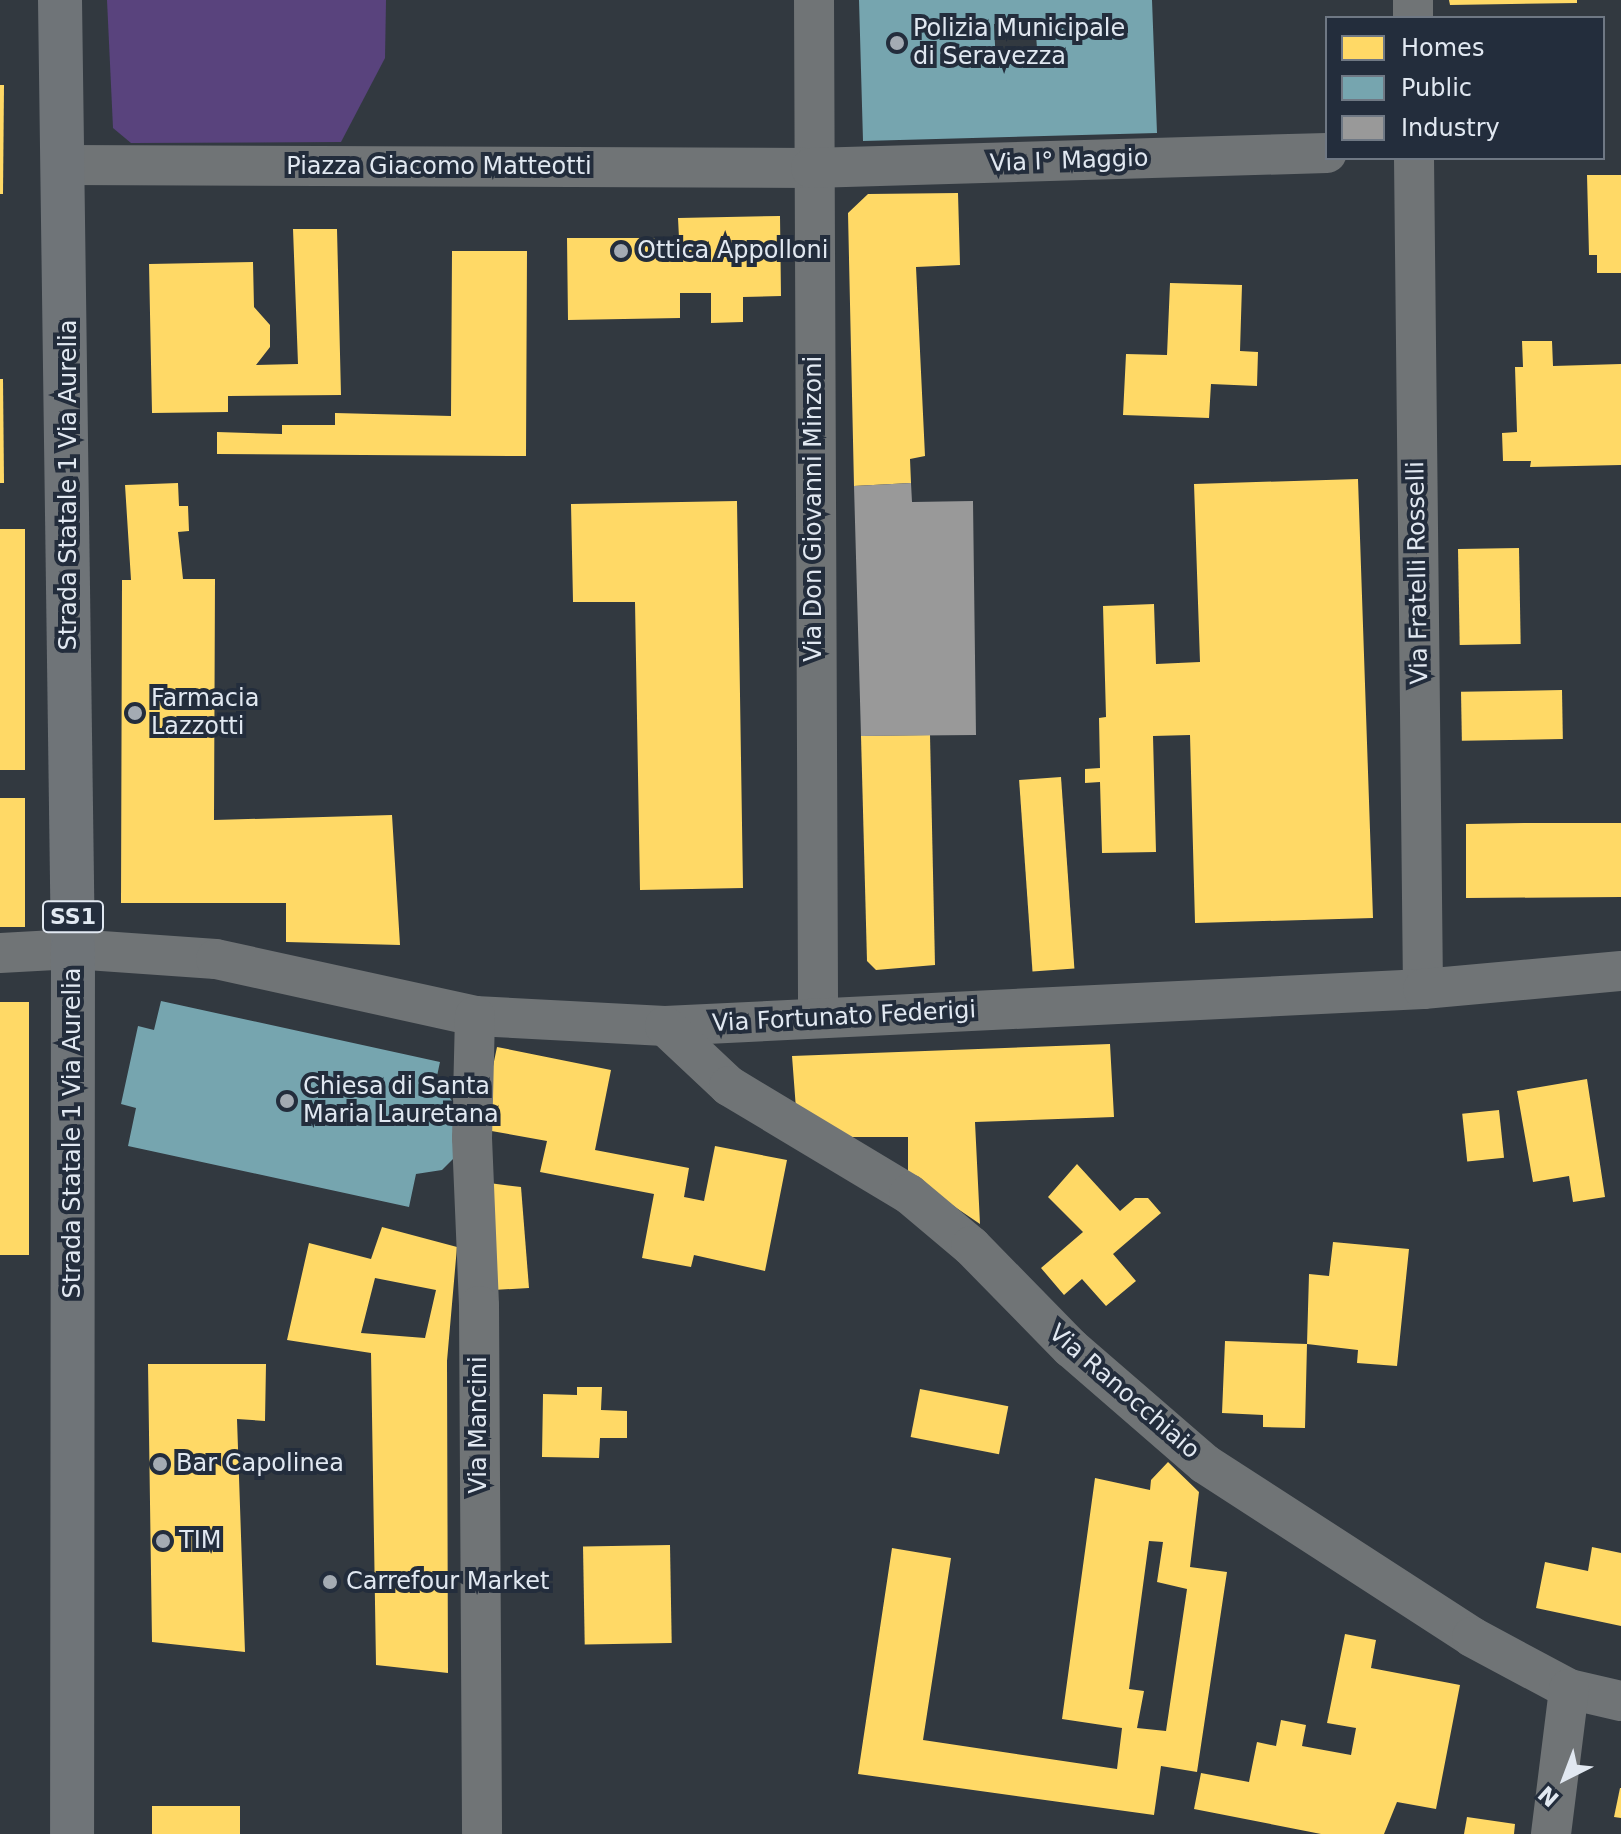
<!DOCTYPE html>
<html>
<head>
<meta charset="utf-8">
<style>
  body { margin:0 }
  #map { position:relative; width:1621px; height:1834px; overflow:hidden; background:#323940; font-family:"DejaVu Sans",sans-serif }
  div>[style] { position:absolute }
  .green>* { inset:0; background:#59437d }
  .homes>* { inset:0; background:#ffd966; transform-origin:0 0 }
  .public>* { inset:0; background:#76a5af }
  .industry>* { inset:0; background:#999 }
  .minor>* { height:40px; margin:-20px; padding:0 20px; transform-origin:20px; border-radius:20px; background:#707476 }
  .primary>* { height:44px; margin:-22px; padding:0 22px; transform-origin:22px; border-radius:22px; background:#6f7478 }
  .dots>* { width:22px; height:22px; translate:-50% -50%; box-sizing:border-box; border:4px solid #232d3c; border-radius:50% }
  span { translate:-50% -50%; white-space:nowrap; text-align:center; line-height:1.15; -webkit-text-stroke:8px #232d3c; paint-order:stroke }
  .shield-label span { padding:2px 6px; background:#232d3c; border:2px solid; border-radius:6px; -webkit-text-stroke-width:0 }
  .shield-label { font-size:22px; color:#e1e8f1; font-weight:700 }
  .poi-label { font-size:24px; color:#e1e8f1 }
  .left { translate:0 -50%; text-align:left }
  .street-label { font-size:24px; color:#e1e8f1 }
  .legend { position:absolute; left:1325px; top:16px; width:280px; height:144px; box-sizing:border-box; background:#232d3c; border:2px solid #6f7884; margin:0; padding:10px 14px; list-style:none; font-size:24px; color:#e1e8f1 }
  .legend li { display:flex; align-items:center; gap:16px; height:40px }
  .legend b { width:40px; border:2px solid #6f7884 }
  .north { position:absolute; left:1525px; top:1738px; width:80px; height:80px; -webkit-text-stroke:6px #232d3c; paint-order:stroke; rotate:222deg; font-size:22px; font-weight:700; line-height:32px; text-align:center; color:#e1e8f1 }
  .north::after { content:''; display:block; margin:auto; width:28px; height:36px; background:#e1e8f1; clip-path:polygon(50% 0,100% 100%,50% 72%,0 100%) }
</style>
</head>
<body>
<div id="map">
  <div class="green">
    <div style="clip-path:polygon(107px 0,386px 0,385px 58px,341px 142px,131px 143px,113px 128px)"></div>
  </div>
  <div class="homes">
    <div style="clip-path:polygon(1449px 0,1577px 0,1577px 3px,1450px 5px)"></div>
    <div style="clip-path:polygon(0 85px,4px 85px,3px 194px,0 194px)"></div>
    <div style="clip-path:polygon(1587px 175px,1621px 175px,1621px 273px,1597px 273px,1597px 255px,1589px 255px)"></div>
    <div style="clip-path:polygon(958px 193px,960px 265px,916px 267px,925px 456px,910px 459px,911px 483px,854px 486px,848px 213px,868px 194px)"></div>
    <div style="clip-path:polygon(780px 216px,781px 296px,743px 297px,743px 322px,711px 323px,711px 293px,680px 293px,680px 318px,568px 320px,567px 238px,679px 238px,678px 218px)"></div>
    <div style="clip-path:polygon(293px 229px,337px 229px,341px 395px,228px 396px,228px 412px,152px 413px,149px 264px,253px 262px,254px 307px,270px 325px,270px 347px,256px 365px,298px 364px)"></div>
    <div style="clip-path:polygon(452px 251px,527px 251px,526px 456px,217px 454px,217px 432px,282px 434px,282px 425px,335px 425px,335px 413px,451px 416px)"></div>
    <div style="clip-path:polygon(1170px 283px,1242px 285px,1240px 351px,1258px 352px,1257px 386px,1211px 384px,1209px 418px,1123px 415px,1126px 354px,1167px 355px)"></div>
    <div style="clip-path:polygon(1522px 341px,1552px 341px,1553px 366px,1621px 364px,1621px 465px,1530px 467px,1531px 461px,1503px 461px,1502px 433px,1517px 432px,1515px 367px,1523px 367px)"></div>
    <div style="clip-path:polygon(0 379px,3px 379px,4px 483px,0 483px)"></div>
    <div style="clip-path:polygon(1358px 479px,1373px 918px,1195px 923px,1190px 735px,1153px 736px,1156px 852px,1102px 853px,1100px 782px,1085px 783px,1085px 769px,1100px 768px,1099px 718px,1106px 717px,1103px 606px,1154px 604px,1156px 664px,1200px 662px,1194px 484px)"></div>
    <div style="clip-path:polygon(178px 483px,179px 506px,188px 506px,189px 531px,178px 532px,183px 579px,215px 579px,214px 820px,392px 815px,400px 945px,286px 942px,286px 903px,121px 903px,122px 580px,131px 580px,125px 485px)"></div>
    <div style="clip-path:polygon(737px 501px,743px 888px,640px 890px,635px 602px,573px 602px,571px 504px)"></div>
    <div style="left:0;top:529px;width:25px;height:241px"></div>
    <div style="left:1519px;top:548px;width:96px;height:61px;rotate:89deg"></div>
    <div style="left:1562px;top:690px;width:49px;height:101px;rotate:89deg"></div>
    <div style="clip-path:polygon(930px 735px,935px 965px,876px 970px,867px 961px,861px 736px)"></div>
    <div style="left:1061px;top:777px;width:192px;height:42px;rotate:86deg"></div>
    <div style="left:0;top:798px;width:25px;height:129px"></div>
    <div style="clip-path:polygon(1524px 823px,1621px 823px,1621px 897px,1466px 898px,1466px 824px)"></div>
    <div style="left:0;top:1002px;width:29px;height:253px"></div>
    <div style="clip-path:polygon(1110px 1044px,1114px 1117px,975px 1122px,980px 1224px,908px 1175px,908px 1137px,850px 1137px,796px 1109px,792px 1056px)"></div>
    <div style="clip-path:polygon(497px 1047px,611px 1070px,595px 1150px,689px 1168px,684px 1197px,704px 1201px,715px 1146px,787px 1160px,765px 1271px,694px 1255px,691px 1267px,642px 1258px,654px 1194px,540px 1172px,547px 1141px,480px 1129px)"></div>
    <div style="clip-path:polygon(1587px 1079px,1605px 1197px,1573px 1202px,1569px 1176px,1533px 1182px,1517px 1091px)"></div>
    <div style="left:1499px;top:1110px;width:48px;height:37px;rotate:84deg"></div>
    <div style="clip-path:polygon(1077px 1164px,1120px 1211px,1135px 1198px,1148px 1198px,1161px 1213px,1113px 1254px,1136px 1281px,1106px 1306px,1082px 1279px,1064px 1295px,1041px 1268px,1083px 1232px,1048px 1197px)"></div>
    <div style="clip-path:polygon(489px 1183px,521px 1187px,529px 1288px,493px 1290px)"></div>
    <div style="clip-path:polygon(evenodd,382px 1227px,457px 1247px,447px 1361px,448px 1673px,376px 1665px,371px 1353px,287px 1340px,309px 1243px,371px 1259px,382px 1227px,375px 1278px,436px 1290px,425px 1338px,361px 1333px,375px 1278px)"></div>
    <div style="clip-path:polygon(1333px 1242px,1409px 1249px,1397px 1366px,1357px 1363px,1358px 1350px,1307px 1344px,1309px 1274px,1329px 1276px)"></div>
    <div style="clip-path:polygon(1225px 1341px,1307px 1344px,1305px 1428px,1263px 1427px,1263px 1415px,1222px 1413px)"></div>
    <div style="clip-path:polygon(148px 1364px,266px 1364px,265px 1421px,237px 1419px,245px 1652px,152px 1642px)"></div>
    <div style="clip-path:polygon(577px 1387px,602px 1387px,601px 1410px,627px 1411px,627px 1438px,600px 1438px,599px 1458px,542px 1457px,543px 1394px,577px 1395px)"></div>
    <div style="left:920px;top:1389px;width:90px;height:49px;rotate:11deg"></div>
    <div style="clip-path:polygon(evenodd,1168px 1462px,1199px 1492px,1190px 1567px,1227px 1572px,1197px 1772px,1161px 1766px,1154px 1815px,858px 1774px,892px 1548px,951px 1558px,923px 1740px,1117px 1769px,1122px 1728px,1062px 1719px,1095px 1478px,1150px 1490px,1151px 1480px,1168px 1462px,1149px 1541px,1163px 1542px,1157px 1582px,1187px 1589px,1166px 1731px,1137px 1728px,1144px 1691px,1129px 1689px,1149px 1541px)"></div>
    <div style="left:670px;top:1545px;width:98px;height:87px;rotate:89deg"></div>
    <div style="clip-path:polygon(1592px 1547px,1621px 1553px,1621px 1626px,1536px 1608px,1545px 1562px,1588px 1571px)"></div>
    <div style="clip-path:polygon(1345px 1634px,1376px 1640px,1371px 1668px,1460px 1685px,1436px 1809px,1397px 1802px,1384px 1834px,1321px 1834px,1194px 1809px,1201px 1773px,1249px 1782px,1257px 1742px,1276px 1746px,1281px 1720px,1306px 1725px,1302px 1746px,1351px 1755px,1356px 1728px,1327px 1723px)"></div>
    <div style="clip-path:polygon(1620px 1788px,1621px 1788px,1621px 1818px,1614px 1817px)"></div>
    <div style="left:240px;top:1806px;width:28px;height:88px;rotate:90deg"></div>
    <div style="clip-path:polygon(1467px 1817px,1515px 1824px,1514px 1834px,1464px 1834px)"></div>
  </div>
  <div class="public">
    <div style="clip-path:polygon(evenodd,859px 0,1152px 0,1157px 133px,863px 141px,859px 0,1035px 21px,1038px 62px,996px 65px,994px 24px,1035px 21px)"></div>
    <div style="clip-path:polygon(161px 1001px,440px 1062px,434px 1090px,450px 1098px,463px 1116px,460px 1152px,442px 1170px,416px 1174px,409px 1207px,128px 1146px,136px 1108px,121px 1104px,138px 1026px,154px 1030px)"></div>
  </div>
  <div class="industry">
    <div style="clip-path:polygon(911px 483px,912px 502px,973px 501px,976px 735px,861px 736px,854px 486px)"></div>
  </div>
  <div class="minor">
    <div style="left:814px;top:0;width:1017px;rotate:89.77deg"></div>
    <div style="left:1413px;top:0;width:18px;rotate:90deg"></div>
    <div style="left:1414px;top:158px;width:831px;rotate:89.38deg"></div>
    <div style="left:66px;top:165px;width:745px;rotate:0.23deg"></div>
    <div style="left:811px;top:168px;width:516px;rotate:-1.67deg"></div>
    <div style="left:0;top:953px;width:73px;rotate:-3.1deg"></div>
    <div style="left:73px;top:949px;width:143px;rotate:4deg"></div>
    <div style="left:216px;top:959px;width:265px;rotate:12.4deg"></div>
    <div style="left:475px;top:1016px;width:190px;rotate:3deg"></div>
    <div style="left:665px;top:1026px;width:759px;rotate:-2.79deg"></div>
    <div style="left:1423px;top:989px;width:199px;rotate:-5.2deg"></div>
    <div style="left:475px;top:1016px;width:122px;rotate:91.4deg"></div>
    <div style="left:472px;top:1138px;width:168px;rotate:87.6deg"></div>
    <div style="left:479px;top:1306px;width:528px;rotate:89.67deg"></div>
    <div style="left:665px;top:1026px;width:88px;rotate:43.2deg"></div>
    <div style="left:729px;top:1086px;width:210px;rotate:31deg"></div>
    <div style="left:909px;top:1194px;width:81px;rotate:40deg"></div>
    <div style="left:971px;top:1246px;width:143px;rotate:45.6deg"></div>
    <div style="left:1071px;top:1348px;width:177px;rotate:40.9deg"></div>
    <div style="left:1205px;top:1464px;width:318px;rotate:32.9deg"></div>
    <div style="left:1472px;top:1637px;width:110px;rotate:28.2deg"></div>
    <div style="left:1569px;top:1689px;width:53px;rotate:13deg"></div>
    <div style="left:1551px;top:1834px;width:146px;rotate:-82.9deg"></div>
  </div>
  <div class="primary">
    <div style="left:60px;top:0;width:949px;rotate:89.22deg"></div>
    <div style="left:73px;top:949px;width:885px;rotate:90.06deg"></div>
  </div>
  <div class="dots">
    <div style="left:897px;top:43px;background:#a4abb3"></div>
    <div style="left:621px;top:251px;background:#a4abb3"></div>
    <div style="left:135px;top:713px;background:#a4abb3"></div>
    <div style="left:287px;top:1101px;background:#a4abb3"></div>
    <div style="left:160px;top:1464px;background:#a4abb3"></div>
    <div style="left:163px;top:1541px;background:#a4abb3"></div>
    <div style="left:330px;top:1582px;background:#a4abb3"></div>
  </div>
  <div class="shield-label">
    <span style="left:73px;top:917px">SS1</span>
  </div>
  <div class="poi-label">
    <span class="left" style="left:913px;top:43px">Polizia Municipale<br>di Seravezza</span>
    <span class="left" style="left:637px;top:251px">Ottica Appolloni</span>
    <span class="left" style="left:151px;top:713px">Farmacia<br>Lazzotti</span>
    <span class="left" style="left:303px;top:1101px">Chiesa di Santa<br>Maria Lauretana</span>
    <span class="left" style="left:176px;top:1464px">Bar Capolinea</span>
    <span class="left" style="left:179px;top:1541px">TIM</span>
    <span class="left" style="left:346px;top:1582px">Carrefour Market</span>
  </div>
  <div class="street-label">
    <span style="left:1069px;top:161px;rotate:-2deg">Via I° Maggio</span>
    <span style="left:439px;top:167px">Piazza Giacomo Matteotti</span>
    <span style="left:69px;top:485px;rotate:-90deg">Strada Statale 1 Via Aurelia</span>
    <span style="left:814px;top:509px;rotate:-90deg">Via Don Giovanni Minzoni</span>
    <span style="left:1418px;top:573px;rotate:-91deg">Via Fratelli Rosselli</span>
    <span style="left:844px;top:1017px;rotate:-3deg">Via Fortunato Federigi</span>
    <span style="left:73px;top:1133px;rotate:-90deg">Strada Statale 1 Via Aurelia</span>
    <span style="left:1124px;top:1392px;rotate:41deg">Via Ranocchiaio</span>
    <span style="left:479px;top:1425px;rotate:-90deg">Via Mancini</span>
  </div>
  <ul class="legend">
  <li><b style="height:22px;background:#ffd966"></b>Homes</li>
  <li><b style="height:22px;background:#76a5af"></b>Public</li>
  <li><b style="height:22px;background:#999"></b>Industry</li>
  </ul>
  <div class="north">N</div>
</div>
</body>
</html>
